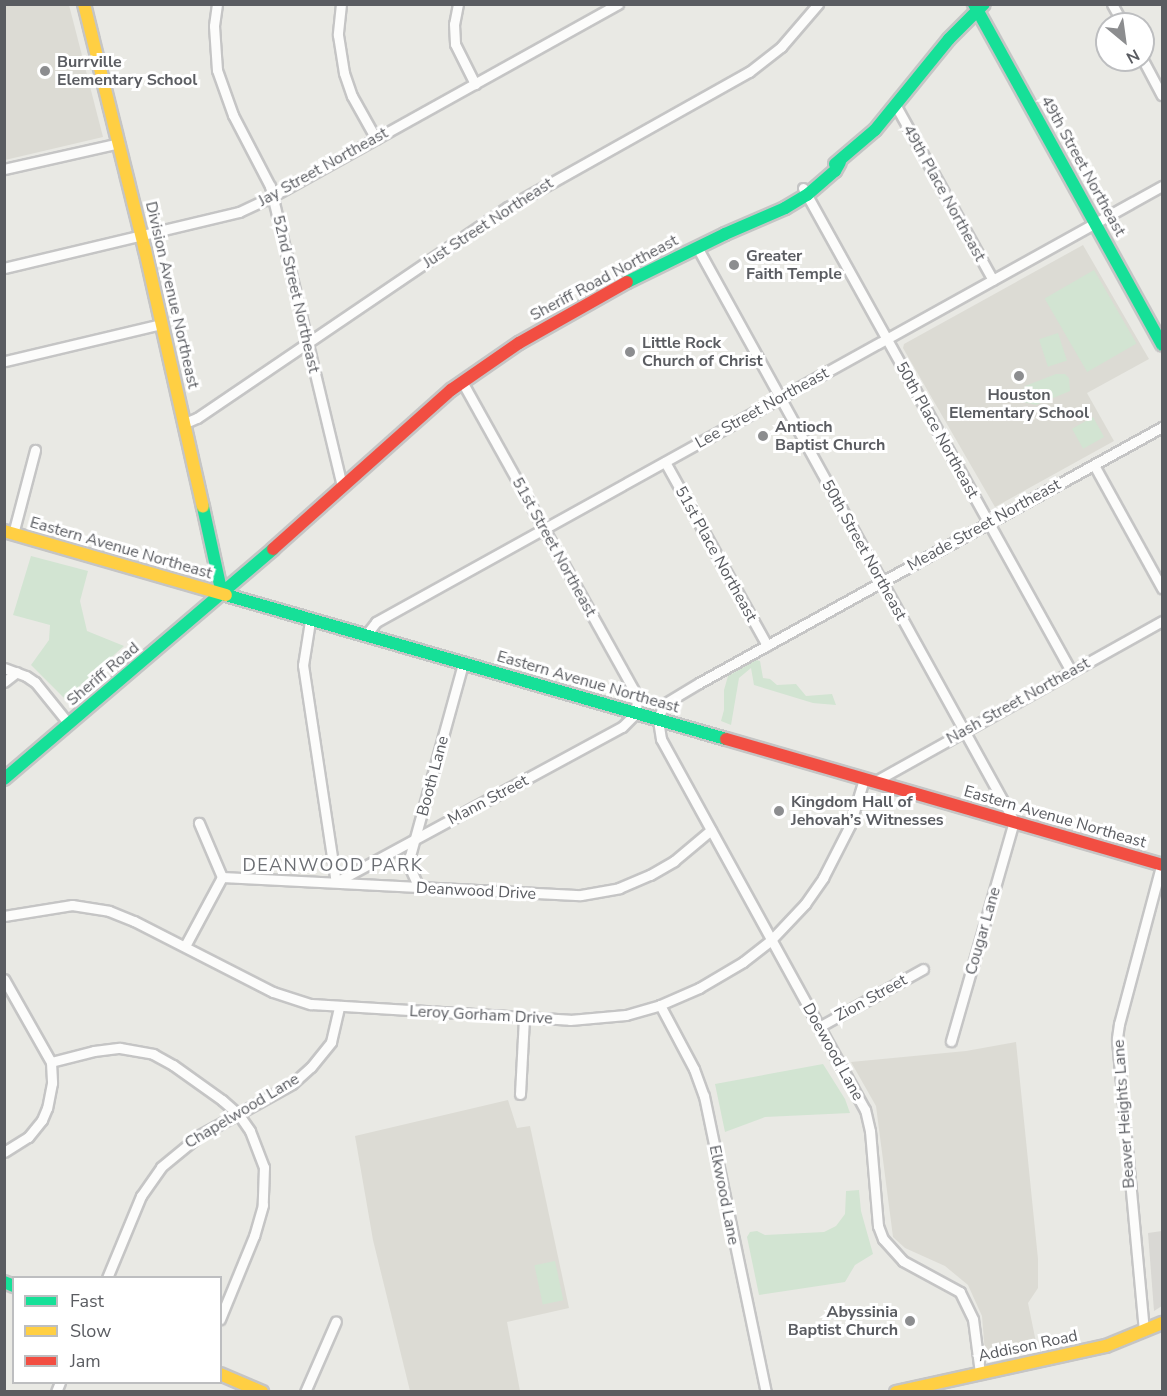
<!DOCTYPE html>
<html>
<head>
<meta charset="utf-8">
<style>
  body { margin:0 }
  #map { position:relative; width:1167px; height:1396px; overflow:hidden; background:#e9e9e4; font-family:"Nunito Sans",sans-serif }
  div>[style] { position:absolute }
  .industrial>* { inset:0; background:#d9d8d4 }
  .education>* { inset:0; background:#dcdbd4 }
  .green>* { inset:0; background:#d2e4d2; transform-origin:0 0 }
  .roads { filter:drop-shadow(2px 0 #c5c5c5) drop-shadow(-2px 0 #c5c5c5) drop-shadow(0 2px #c5c5c5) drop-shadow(0 -2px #c5c5c5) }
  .street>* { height:9px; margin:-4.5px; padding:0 4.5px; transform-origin:4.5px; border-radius:4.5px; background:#fcfcfb }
  .fast>* { height:12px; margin:-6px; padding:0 6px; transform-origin:6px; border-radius:6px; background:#16e098 }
  .slow>* { height:12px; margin:-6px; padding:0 6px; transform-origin:6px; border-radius:6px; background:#ffcf43 }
  .jam>* { height:12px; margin:-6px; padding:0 6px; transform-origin:6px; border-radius:6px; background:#f24e42 }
  .dots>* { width:16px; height:16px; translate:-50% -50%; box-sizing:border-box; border:3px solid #fff; border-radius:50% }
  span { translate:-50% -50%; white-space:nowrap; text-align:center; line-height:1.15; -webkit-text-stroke:6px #fff; paint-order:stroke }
  .poi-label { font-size:16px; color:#5a5c61; font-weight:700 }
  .left { translate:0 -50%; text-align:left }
  .right { translate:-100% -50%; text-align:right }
  .street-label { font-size:16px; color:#5a5c61 }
  .neighbourhood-label { font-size:18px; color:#6b6e73; letter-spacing:1.5px }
  .frame { position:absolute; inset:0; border:6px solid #5a5c61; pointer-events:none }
  .legend { position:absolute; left:12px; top:1276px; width:210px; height:108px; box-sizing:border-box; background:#fff; border:2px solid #bdbec0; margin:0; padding:8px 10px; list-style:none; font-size:18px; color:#5a5c61 }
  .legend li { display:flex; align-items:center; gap:12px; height:30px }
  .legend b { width:30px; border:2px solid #bdbec0 }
  .north { position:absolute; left:1095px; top:12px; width:60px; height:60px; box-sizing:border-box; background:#fff; border:2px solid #bdbec0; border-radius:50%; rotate:151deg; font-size:16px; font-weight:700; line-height:24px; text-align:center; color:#5a5c61 }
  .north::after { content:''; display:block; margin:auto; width:21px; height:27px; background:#8c8d8f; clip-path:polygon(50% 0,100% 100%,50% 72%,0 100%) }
</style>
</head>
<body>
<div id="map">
  <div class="industrial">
    <div style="clip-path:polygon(1162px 1231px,1162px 1306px,1154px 1311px,1148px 1233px)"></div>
  </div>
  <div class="education">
    <div style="clip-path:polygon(4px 5px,69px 5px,103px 137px,5px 160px)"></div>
    <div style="clip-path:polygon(1083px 245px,1149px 359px,1087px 393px,1114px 441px,995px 507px,903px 348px,904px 344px)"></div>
    <div style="clip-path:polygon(1016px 1042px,1038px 1259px,1038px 1288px,1028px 1303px,1038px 1352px,996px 1359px,985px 1353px,982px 1316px,968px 1285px,945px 1266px,905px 1248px,893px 1237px,876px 1106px,851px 1062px,966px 1051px)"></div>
    <div style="clip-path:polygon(508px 1100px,517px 1128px,530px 1126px,569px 1308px,507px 1322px,520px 1391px,410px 1391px,373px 1240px,355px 1136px)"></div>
  </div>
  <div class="green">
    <div style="left:1094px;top:270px;width:85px;height:57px;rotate:60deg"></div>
    <div style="left:1058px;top:333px;width:29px;height:20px;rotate:72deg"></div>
    <div style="clip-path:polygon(1056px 374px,1065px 374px,1069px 378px,1070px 391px,1036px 405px,1023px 402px,1021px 394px,1025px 386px)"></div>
    <div style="left:1093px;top:417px;width:23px;height:24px;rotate:61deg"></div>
    <div style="clip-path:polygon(31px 556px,88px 571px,80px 601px,87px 631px,124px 646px,65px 699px,31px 665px,49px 640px,50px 625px,13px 615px)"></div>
    <div style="clip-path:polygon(756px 660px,760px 661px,763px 678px,770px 679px,777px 685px,796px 684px,806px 696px,832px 694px,836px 705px,813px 703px,754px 685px,751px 668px,739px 678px,731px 725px,721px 721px,724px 710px,724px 690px,728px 676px)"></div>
    <div style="clip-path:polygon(823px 1064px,845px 1099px,850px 1113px,765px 1117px,725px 1132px,715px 1084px)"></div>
    <div style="clip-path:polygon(859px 1190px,861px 1211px,873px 1254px,855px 1265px,845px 1282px,759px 1295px,747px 1237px,750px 1232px,757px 1231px,765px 1235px,824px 1232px,836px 1226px,845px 1214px,846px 1191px)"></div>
    <div style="left:555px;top:1261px;width:40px;height:21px;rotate:78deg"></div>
  </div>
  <div class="roads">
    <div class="street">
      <div style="left:217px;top:4px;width:22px;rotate:98deg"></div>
      <div style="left:214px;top:26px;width:44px;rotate:86.1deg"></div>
      <div style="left:217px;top:70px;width:48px;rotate:70.4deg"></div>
      <div style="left:233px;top:115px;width:80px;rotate:62.5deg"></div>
      <div style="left:270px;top:186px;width:309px;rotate:76.5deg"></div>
      <div style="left:341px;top:4px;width:31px;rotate:96deg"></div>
      <div style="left:338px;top:35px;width:38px;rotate:81deg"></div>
      <div style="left:344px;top:73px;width:24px;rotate:71deg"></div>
      <div style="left:352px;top:96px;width:49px;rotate:60.8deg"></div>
      <div style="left:458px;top:4px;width:20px;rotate:101deg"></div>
      <div style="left:454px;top:24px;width:20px;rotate:87deg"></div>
      <div style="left:455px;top:44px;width:45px;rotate:63.4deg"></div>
      <div style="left:1112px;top:4px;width:23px;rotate:61deg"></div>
      <div style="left:1143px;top:60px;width:40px;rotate:62deg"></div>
      <div style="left:896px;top:106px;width:199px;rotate:60.9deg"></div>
      <div style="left:4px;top:169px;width:118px;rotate:-12.7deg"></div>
      <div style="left:803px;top:188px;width:552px;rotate:60.98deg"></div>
      <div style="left:697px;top:247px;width:656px;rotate:61.09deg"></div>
      <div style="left:1014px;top:821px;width:229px;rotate:106deg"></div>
      <div style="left:4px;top:268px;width:242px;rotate:-13.4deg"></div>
      <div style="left:239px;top:212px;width:38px;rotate:-25deg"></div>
      <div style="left:273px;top:196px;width:395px;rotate:-29.1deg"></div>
      <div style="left:5px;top:361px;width:161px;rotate:-13.3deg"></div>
      <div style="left:185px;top:423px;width:13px;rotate:-23deg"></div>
      <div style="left:197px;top:418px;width:376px;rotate:-34.2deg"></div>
      <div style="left:508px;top:207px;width:276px;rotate:-29.3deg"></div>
      <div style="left:749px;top:72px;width:41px;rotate:-38deg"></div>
      <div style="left:781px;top:47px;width:57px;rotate:-49.3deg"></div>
      <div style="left:665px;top:462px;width:210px;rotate:60.9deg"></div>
      <div style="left:1094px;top:465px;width:141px;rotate:61.1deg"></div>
      <div style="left:13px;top:534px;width:87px;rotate:-75.3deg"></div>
      <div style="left:310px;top:621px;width:45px;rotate:99deg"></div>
      <div style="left:303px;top:665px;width:219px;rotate:81.4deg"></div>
      <div style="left:336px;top:882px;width:325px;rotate:-28.5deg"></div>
      <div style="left:622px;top:727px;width:20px;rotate:-45deg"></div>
      <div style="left:636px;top:713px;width:17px;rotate:-87deg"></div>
      <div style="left:637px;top:696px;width:358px;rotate:-119.1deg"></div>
      <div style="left:366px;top:635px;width:16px;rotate:-52deg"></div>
      <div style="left:376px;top:622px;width:899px;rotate:-29.02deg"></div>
      <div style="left:4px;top:668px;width:23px;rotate:20deg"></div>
      <div style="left:26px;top:676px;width:11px;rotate:34deg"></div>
      <div style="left:35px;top:682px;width:54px;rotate:51deg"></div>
      <div style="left:4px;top:682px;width:16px;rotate:-38deg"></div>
      <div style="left:874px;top:782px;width:330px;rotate:-29.2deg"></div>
      <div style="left:222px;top:877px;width:359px;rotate:2.9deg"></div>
      <div style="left:581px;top:895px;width:39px;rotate:-10deg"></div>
      <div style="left:619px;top:888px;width:34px;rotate:-23deg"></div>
      <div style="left:650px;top:875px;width:28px;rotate:-30deg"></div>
      <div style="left:674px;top:861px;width:48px;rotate:-40deg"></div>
      <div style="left:419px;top:888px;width:24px;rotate:-114deg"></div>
      <div style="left:409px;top:866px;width:10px;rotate:-84deg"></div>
      <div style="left:410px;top:856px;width:200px;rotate:-74.6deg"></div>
      <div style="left:4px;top:916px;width:69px;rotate:-9.2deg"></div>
      <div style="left:72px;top:905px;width:37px;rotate:9deg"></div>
      <div style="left:109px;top:911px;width:27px;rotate:22deg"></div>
      <div style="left:134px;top:921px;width:156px;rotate:27.1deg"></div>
      <div style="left:273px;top:992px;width:40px;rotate:18deg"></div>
      <div style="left:311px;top:1004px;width:259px;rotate:3.5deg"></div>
      <div style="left:570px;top:1020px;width:56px;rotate:-5.1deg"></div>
      <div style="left:626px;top:1015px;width:35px;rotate:-16deg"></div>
      <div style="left:660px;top:1005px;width:43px;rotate:-23.6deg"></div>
      <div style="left:699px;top:988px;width:51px;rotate:-30.6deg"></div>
      <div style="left:743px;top:962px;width:36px;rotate:-38deg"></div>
      <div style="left:771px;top:940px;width:50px;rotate:-46.6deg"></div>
      <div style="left:805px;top:904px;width:32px;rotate:-55deg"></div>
      <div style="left:823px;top:878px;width:59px;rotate:-63deg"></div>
      <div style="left:850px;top:825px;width:48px;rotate:-73.1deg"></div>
      <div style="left:185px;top:946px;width:78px;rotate:-61.8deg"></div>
      <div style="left:222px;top:877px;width:59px;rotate:-113.1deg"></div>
      <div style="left:4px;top:979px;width:95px;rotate:60.5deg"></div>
      <div style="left:51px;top:1062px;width:21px;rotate:87deg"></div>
      <div style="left:52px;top:1083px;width:25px;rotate:101deg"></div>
      <div style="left:47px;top:1108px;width:13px;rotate:113deg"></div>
      <div style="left:42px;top:1120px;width:22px;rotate:129deg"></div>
      <div style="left:28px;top:1137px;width:28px;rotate:148deg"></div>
      <div style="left:660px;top:1005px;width:72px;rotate:62deg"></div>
      <div style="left:694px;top:1069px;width:29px;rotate:70deg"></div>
      <div style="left:704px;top:1096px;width:302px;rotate:78.2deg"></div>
      <div style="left:819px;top:1027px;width:119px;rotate:-29.1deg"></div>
      <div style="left:51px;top:1062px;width:44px;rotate:-14.3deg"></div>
      <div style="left:94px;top:1051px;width:26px;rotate:-7deg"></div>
      <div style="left:120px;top:1048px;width:34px;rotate:10deg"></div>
      <div style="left:153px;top:1054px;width:23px;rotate:29deg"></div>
      <div style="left:173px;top:1065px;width:60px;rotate:35.5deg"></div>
      <div style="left:222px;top:1100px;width:23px;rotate:41deg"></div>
      <div style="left:239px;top:1115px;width:19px;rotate:55deg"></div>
      <div style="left:250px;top:1131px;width:39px;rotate:69deg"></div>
      <div style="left:264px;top:1167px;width:38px;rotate:92deg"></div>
      <div style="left:263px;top:1205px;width:32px;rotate:106deg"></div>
      <div style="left:254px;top:1236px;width:90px;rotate:112.3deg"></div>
      <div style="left:520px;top:1094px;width:76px;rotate:-87deg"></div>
      <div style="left:107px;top:1278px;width:89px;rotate:-67.5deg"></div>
      <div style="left:141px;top:1196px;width:35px;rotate:-55deg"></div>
      <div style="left:161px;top:1167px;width:50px;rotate:-39.4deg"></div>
      <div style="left:200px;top:1135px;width:105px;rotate:-29deg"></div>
      <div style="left:292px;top:1084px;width:25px;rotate:-42deg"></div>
      <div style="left:311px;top:1067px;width:32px;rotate:-51deg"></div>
      <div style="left:331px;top:1042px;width:36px;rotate:-77deg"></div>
      <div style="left:1144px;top:1331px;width:294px;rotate:-95.3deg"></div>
      <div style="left:1117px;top:1038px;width:14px;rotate:-82deg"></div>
      <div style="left:1119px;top:1024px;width:168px;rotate:-75.1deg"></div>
      <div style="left:980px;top:1373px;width:54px;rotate:-97.4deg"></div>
      <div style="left:973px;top:1319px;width:30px;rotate:-116deg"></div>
      <div style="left:960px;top:1292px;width:65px;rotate:-151.5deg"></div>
      <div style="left:903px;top:1261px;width:30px;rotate:-132deg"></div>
      <div style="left:883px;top:1239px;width:14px;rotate:-111deg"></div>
      <div style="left:878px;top:1226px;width:95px;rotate:-94.8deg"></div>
      <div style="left:870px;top:1131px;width:22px;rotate:-103deg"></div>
      <div style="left:865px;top:1110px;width:423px;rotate:-118.8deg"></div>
      <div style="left:661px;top:739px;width:20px;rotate:-99deg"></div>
      <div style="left:658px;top:719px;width:16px;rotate:-68deg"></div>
      <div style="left:664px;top:704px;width:41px;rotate:-31deg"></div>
      <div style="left:699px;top:683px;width:529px;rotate:-28.94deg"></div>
      <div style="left:56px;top:1392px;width:11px;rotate:-68deg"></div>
      <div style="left:305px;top:1392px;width:77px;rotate:-66.4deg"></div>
    </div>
    <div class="fast">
      <div style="left:974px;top:4px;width:389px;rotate:61.1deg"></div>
      <div style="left:835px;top:164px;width:52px;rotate:-40.4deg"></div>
      <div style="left:875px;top:130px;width:117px;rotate:-50.9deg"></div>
      <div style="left:949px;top:39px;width:49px;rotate:-45deg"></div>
      <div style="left:627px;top:282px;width:109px;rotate:-26.1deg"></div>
      <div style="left:725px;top:234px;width:65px;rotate:-23.4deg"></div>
      <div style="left:785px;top:208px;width:26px;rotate:-31deg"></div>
      <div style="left:807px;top:195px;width:37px;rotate:-41deg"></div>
      <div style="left:835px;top:171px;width:10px;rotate:-61deg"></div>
      <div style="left:203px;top:507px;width:89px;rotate:77.7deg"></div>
      <div style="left:226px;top:595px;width:520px;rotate:16.07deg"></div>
      <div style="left:4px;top:779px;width:354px;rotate:-40.5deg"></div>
      <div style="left:4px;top:1282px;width:11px;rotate:22deg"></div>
    </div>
    <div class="slow">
      <div style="left:84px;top:4px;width:253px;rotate:76.1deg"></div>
      <div style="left:145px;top:250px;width:263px;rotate:77.3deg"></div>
      <div style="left:4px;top:531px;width:231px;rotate:16.1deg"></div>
      <div style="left:220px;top:1374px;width:46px;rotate:23.2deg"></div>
      <div style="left:896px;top:1392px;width:215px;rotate:-12.4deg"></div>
      <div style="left:1106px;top:1346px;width:61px;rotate:-22.3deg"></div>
    </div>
    <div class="jam">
      <div style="left:273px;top:549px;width:239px;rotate:-41.8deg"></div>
      <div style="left:451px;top:390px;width:83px;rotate:-34.7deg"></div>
      <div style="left:519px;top:343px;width:124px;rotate:-29.5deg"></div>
      <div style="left:726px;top:739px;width:454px;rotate:16.1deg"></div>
    </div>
  </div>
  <div class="dots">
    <div style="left:45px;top:71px;background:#8c8d8f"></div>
    <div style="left:734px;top:265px;background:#8c8d8f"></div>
    <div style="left:630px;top:352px;background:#8c8d8f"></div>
    <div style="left:1019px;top:376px;background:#8c8d8f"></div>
    <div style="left:763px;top:436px;background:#8c8d8f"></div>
    <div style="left:779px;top:811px;background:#8c8d8f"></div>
    <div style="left:910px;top:1321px;background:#8c8d8f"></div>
  </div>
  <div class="poi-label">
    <span class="left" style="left:57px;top:71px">Burrville<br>Elementary School</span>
    <span class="left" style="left:746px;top:265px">Greater<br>Faith Temple</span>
    <span class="left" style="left:642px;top:352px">Little Rock<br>Church of Christ</span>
    <span style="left:1019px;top:404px">Houston<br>Elementary School</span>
    <span class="left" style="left:775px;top:436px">Antioch<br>Baptist Church</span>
    <span class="left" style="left:791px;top:811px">Kingdom Hall of<br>Jehovah’s Witnesses</span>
    <span class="right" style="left:898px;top:1321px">Abyssinia<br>Baptist Church</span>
  </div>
  <div class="street-label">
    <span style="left:1083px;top:166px;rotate:61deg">49th Street Northeast</span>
    <span style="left:323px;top:167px;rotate:-29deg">Jay Street Northeast</span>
    <span style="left:944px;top:193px;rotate:61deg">49th Place Northeast</span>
    <span style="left:488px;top:223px;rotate:-33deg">Just Street Northeast</span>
    <span style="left:604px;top:278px;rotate:-28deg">Sheriff Road Northeast</span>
    <span style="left:296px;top:294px;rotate:77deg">52nd Street Northeast</span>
    <span style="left:172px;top:295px;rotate:77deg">Division Avenue Northeast</span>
    <span style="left:762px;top:408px;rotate:-29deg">Lee Street Northeast</span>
    <span style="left:937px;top:430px;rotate:61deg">50th Place Northeast</span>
    <span style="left:984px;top:525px;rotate:-29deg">Meade Street Northeast</span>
    <span style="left:554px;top:547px;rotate:61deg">51st Street Northeast</span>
    <span style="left:121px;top:548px;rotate:16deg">Eastern Avenue Northeast</span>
    <span style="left:864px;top:550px;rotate:61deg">50th Street Northeast</span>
    <span style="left:716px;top:554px;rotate:61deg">51st Place Northeast</span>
    <span style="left:103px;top:674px;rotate:-40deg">Sheriff Road</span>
    <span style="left:588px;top:682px;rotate:16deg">Eastern Avenue Northeast</span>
    <span style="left:1018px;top:701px;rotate:-29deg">Nash Street Northeast</span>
    <span style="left:433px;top:776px;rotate:-75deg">Booth Lane</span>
    <span style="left:488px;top:800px;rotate:-28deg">Mann Street</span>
    <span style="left:1055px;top:817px;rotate:16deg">Eastern Avenue Northeast</span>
    <span style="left:476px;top:891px;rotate:3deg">Deanwood Drive</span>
    <span style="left:983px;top:931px;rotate:-74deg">Cougar Lane</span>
    <span style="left:871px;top:998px;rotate:-29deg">Zion Street</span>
    <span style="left:481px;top:1015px;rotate:3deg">Leroy Gorham Drive</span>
    <span style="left:833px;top:1052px;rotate:61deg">Doewood Lane</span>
    <span style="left:242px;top:1111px;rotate:-31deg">Chapelwood Lane</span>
    <span style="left:1124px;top:1114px;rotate:-94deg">Beaver Heights Lane</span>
    <span style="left:724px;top:1195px;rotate:79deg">Elkwood Lane</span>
    <span style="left:1028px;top:1346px;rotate:-12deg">Addison Road</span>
  </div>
  <div class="neighbourhood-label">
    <span style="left:333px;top:865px">DEANWOOD PARK</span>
  </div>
  <div class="frame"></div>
  <ul class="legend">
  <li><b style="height:8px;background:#16e098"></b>Fast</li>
  <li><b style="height:8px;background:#ffcf43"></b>Slow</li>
  <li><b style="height:8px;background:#f24e42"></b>Jam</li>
  </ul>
  <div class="north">N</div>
</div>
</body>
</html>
